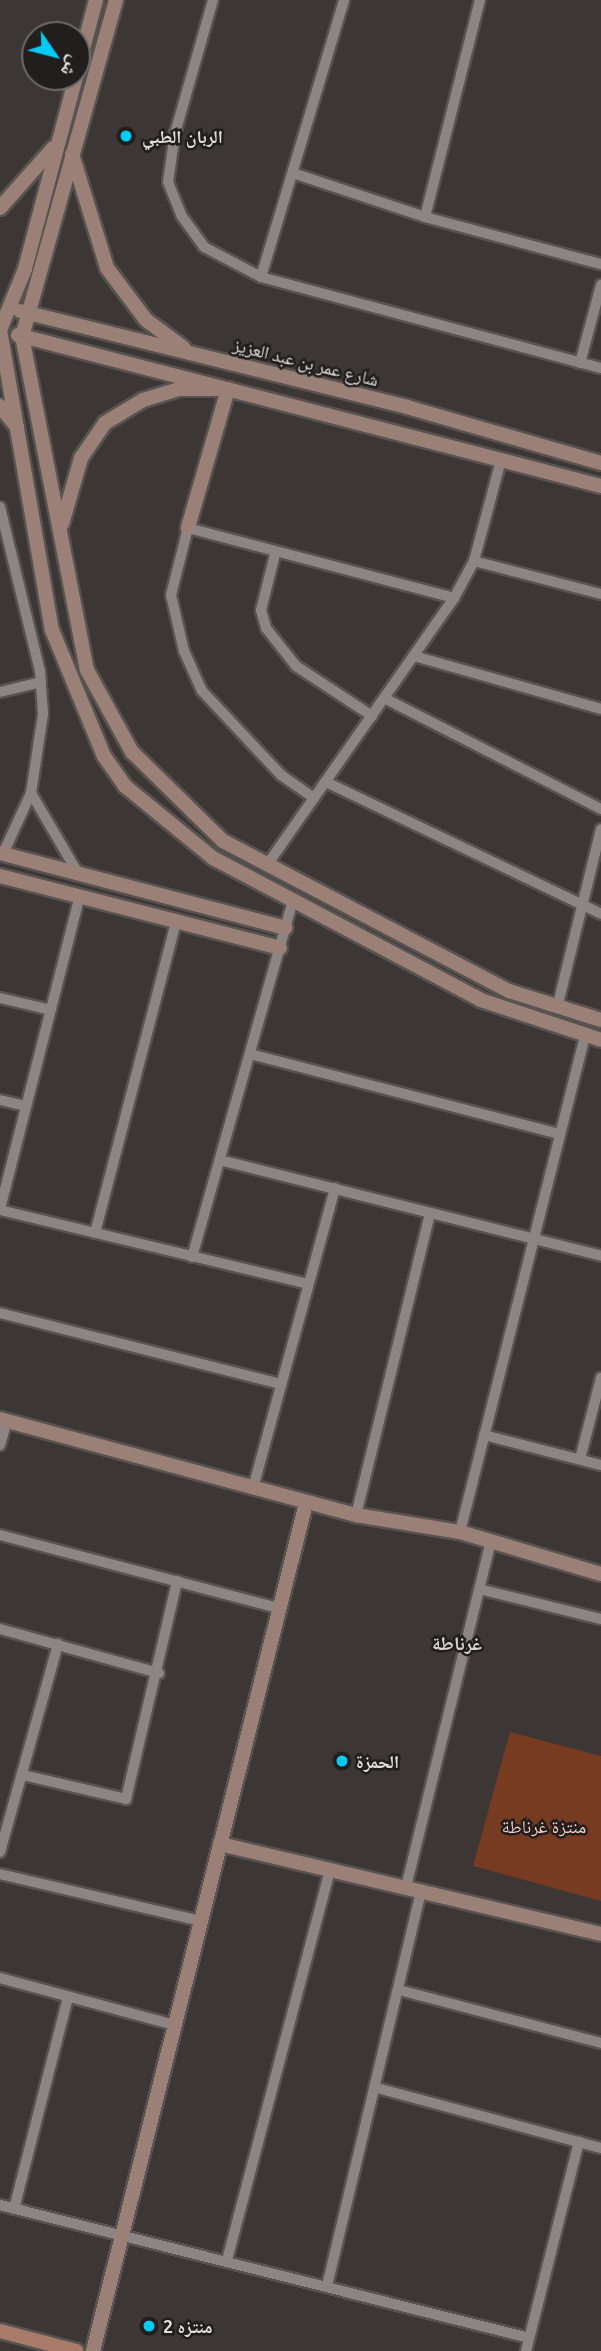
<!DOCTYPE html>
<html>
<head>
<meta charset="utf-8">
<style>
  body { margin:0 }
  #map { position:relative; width:601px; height:2351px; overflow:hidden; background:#3c3634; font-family:Ubuntu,"Noto Naskh Arabic",sans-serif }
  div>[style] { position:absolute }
  .green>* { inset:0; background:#773b22 }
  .roads { filter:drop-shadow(2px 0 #585351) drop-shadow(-2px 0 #585351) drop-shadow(0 2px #585351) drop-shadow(0 -2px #585351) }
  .street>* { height:10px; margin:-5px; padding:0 5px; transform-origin:5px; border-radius:5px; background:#8c8583 }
  .secondary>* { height:14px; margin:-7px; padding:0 7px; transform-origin:7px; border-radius:7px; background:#9a8076 }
  .primary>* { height:14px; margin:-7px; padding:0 7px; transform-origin:7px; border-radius:7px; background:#a87b6a }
  .dots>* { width:19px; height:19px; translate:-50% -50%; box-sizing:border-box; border:4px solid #211e1d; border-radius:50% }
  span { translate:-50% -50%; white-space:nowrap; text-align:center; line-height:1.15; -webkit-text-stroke:5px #211e1d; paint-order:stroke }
  .poi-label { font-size:18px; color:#e1dddc; font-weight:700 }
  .left { translate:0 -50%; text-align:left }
  .street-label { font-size:18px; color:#e1dddc }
  .park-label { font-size:18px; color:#f8cfbf }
  .neighbourhood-label { font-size:19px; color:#d9d2cf; font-weight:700 }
  .north { position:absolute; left:21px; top:21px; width:70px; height:70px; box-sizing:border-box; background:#211e1d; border:2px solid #6e6a69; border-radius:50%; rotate:125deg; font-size:19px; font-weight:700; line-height:28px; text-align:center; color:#e1dddc }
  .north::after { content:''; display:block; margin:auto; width:24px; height:32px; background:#00cbf8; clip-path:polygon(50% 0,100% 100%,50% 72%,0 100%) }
</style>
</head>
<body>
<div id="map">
  <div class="green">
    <div style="clip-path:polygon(510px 1732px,601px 1756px,601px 1901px,473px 1866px)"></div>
  </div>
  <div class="roads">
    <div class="street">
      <div style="left:213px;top:0;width:138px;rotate:105.9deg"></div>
      <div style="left:175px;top:133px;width:49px;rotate:98.1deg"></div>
      <div style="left:168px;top:182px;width:35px;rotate:68deg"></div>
      <div style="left:181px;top:215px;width:39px;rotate:54deg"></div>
      <div style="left:204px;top:247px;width:64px;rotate:27.8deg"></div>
      <div style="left:261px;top:277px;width:352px;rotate:15deg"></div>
      <div style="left:296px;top:174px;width:136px;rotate:18.4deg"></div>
      <div style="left:425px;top:217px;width:182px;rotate:15deg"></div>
      <div style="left:425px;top:217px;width:224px;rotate:-75.8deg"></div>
      <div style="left:261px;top:277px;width:289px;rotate:-73.3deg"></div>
      <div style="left:580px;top:363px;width:81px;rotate:-74.9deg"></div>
      <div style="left:0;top:507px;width:169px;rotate:76.3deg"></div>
      <div style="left:40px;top:671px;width:43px;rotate:86deg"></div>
      <div style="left:43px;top:714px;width:80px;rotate:98.6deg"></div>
      <div style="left:31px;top:793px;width:67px;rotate:114.7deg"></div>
      <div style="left:275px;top:554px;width:58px;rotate:104deg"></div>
      <div style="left:261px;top:610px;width:19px;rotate:74deg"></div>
      <div style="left:266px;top:628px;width:48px;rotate:51.7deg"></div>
      <div style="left:296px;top:666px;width:91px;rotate:33.3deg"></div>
      <div style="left:474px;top:561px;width:131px;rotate:14.6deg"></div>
      <div style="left:414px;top:656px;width:194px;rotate:15.8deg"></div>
      <div style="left:0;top:692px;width:42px;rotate:-13.7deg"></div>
      <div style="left:384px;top:698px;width:244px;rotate:27.1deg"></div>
      <div style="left:326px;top:782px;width:305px;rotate:25.6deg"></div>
      <div style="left:31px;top:793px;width:93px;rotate:59.6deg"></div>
      <div style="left:314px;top:798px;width:40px;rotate:-145.1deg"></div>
      <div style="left:281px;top:775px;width:115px;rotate:-133.2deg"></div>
      <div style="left:202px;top:691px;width:44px;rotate:-114.2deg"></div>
      <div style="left:184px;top:651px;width:57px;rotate:-103.1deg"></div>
      <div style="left:171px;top:595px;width:69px;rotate:-75.8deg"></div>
      <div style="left:188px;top:528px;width:275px;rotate:14.7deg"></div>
      <div style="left:267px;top:865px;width:326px;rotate:-55deg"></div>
      <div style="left:454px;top:598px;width:42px;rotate:-61.6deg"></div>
      <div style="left:474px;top:561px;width:105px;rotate:-75deg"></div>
      <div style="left:0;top:998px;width:52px;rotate:13.2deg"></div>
      <div style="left:557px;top:1008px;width:184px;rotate:-76.2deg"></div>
      <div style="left:250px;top:1054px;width:320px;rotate:14.5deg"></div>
      <div style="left:0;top:1100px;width:27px;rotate:13deg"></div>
      <div style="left:220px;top:1160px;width:393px;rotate:14.1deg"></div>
      <div style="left:0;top:1209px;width:323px;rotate:-75.7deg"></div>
      <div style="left:0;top:1210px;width:317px;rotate:13.5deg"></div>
      <div style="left:95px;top:1233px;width:322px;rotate:-75.4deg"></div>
      <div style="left:192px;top:1257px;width:371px;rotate:-74.2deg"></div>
      <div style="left:0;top:1313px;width:290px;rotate:14.2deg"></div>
      <div style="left:484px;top:1435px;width:121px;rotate:14.4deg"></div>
      <div style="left:0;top:1445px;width:25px;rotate:-74deg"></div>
      <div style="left:580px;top:1459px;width:84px;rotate:-75.5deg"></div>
      <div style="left:253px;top:1488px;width:311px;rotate:-74.7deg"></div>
      <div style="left:356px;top:1515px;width:311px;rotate:-76.2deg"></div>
      <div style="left:460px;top:1532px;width:512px;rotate:-75.86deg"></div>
      <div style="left:0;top:1535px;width:288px;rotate:14.7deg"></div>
      <div style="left:479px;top:1589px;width:126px;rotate:13.8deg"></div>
      <div style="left:0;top:1629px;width:165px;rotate:15.5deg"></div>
      <div style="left:23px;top:1775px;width:106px;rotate:13.1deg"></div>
      <div style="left:126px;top:1799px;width:224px;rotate:-76.8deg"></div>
      <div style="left:0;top:1852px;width:216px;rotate:-74.4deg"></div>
      <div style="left:0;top:1874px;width:206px;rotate:13.2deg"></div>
      <div style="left:406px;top:1887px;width:352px;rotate:-76.2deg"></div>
      <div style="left:0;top:1978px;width:180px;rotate:15.1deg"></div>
      <div style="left:399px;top:1990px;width:209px;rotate:14.7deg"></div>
      <div style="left:377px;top:2088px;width:232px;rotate:15deg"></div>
      <div style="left:0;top:2205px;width:545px;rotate:14.11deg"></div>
      <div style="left:14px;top:2209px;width:219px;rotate:-75.7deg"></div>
      <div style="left:227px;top:2260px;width:403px;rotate:-75.2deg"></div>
      <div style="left:327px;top:2286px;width:407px;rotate:-76.6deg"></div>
      <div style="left:526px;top:2351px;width:216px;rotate:-75.8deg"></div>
    </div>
    <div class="secondary">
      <div style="left:116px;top:0;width:349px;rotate:105.6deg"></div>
      <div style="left:22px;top:336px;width:340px;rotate:79deg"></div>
      <div style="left:87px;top:670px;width:94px;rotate:61.2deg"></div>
      <div style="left:132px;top:752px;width:127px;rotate:44.4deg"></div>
      <div style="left:223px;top:841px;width:323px;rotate:27.7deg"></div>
      <div style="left:509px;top:991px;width:96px;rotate:17.5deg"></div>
      <div style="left:77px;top:71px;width:73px;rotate:-75deg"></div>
      <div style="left:76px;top:77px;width:199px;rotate:104.9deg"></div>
      <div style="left:25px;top:269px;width:66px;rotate:112.3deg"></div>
      <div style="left:0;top:330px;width:304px;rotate:80.2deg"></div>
      <div style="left:52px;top:630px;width:136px;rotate:67.6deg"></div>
      <div style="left:104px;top:756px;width:37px;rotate:55deg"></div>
      <div style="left:125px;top:786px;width:114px;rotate:39.3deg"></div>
      <div style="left:213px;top:858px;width:303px;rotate:27.9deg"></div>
      <div style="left:481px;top:1000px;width:126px;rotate:18.4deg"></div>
      <div style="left:72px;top:154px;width:119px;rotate:72.9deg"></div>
      <div style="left:107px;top:268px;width:65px;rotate:53.1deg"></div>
      <div style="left:146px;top:320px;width:47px;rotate:36.4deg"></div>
      <div style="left:0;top:208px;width:80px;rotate:-48.5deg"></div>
      <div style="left:20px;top:311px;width:399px;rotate:13.9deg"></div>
      <div style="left:407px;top:407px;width:202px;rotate:16.1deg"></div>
      <div style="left:18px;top:335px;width:602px;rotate:14.52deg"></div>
      <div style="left:0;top:406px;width:27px;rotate:51deg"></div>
      <div style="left:62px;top:524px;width:69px;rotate:-73.9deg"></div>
      <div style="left:81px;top:458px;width:42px;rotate:-55.6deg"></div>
      <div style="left:105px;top:423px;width:44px;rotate:-31.2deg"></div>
      <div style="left:143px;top:400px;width:39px;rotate:-17deg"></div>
      <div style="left:180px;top:389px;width:48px"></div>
      <div style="left:228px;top:389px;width:145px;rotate:106.1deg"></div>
      <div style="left:0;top:853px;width:295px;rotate:14.7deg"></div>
      <div style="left:0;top:876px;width:289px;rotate:14.4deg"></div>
      <div style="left:0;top:1419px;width:369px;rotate:15.1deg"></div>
      <div style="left:356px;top:1515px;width:105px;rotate:9.3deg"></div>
      <div style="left:460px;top:1532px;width:147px;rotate:16.6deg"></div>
      <div style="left:220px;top:1844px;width:391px;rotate:13.3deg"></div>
      <div style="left:93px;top:2351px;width:874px;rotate:-75.9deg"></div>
    </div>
    <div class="primary">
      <div style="left:0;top:2331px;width:79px;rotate:14.7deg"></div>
    </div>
  </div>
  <div class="dots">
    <div style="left:126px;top:136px;background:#00cbf8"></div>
    <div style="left:342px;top:1761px;background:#00cbf8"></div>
    <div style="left:149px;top:2326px;background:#00cbf8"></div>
  </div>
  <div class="poi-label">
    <span class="left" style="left:142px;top:136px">الربان الطبي</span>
    <span class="left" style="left:356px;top:1761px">الحمزة</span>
    <span class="left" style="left:163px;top:2326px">منتزه 2</span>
  </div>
  <div class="street-label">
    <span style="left:306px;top:362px;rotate:14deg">شارع عمر بن عبد العزيز</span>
  </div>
  <div class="park-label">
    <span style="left:544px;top:1826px">منتزة غرناطة</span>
  </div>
  <div class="neighbourhood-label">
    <span style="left:457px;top:1644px">غرناطة</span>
  </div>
  <div class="north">ش</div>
</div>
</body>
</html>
